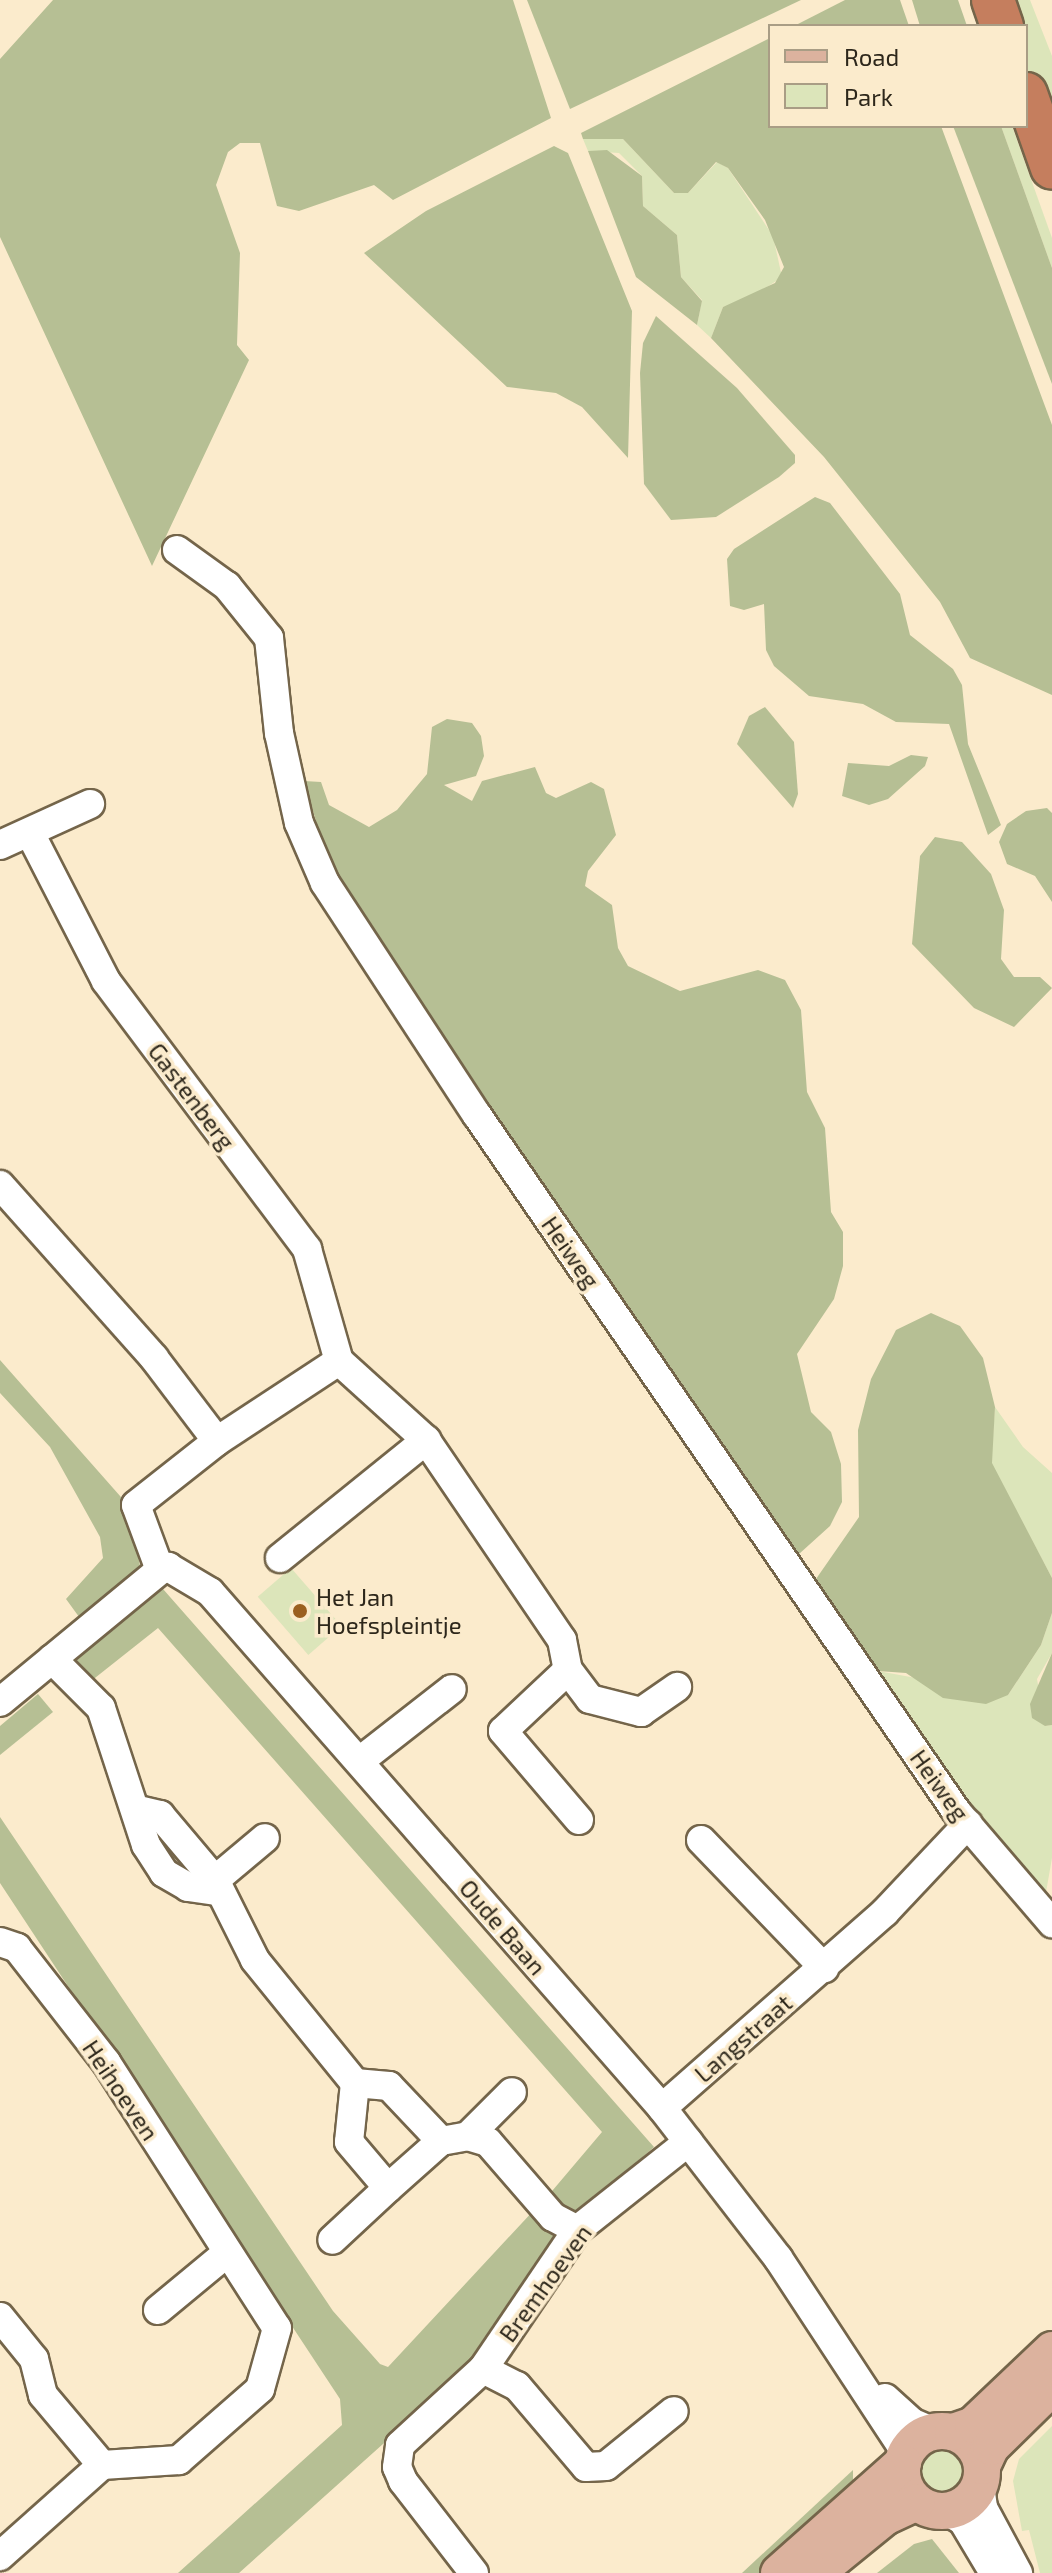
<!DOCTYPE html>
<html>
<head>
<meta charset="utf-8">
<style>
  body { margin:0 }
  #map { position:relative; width:1052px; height:2573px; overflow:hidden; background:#fbebcc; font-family:"Exo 2",sans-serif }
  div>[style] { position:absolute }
  .green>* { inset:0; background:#dce5ba; transform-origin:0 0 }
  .round { border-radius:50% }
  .forest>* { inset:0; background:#b6bf94 }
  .roads { filter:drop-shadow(2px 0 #74654a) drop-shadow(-2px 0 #74654a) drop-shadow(0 2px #74654a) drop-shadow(0 -2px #74654a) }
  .minor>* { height:28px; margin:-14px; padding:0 14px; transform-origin:14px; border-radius:14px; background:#fff }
  .major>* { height:36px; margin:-18px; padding:0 18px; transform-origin:18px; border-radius:18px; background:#dcb29e }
  .major>.ring { margin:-18px; padding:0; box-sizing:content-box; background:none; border:36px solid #dcb29e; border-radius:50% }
  .highway>* { height:42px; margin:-21px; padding:0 21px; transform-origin:21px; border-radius:21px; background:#c57e5e }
  .dots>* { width:22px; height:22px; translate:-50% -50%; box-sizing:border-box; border:4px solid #fbebcc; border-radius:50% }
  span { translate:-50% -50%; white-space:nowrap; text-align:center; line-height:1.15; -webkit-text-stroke:7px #fbebcc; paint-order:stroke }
  .street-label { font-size:24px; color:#2d271b }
  .poi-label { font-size:24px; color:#2d271b }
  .left { translate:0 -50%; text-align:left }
  .legend { position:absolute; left:768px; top:24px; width:260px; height:104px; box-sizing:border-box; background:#fbebcc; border:2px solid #a99d85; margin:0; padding:10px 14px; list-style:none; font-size:24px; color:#2d271b }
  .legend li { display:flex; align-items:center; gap:16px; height:40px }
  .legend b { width:40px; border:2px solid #a99d85 }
</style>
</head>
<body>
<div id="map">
  <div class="green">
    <div style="clip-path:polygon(1000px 0,1030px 0,1052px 56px,1052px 153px,1026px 78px,1026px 26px,1008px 26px)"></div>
    <div style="clip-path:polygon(1001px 126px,1012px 126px,1052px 238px,1052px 268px)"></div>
    <div style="clip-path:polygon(583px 139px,623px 139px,674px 193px,688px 193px,717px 162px,728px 168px,773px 236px,782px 277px,748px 300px,723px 307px,711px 338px,697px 325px,702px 300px,681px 277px,677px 235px,643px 206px,642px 176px,619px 153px,588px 151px)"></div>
    <div style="clip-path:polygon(995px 1407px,1023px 1447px,1052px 1473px,1052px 1578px,991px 1463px)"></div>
    <div style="left:291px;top:1568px;width:77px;height:44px;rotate:49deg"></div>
    <div style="clip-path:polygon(1052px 1613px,1052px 1653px,1037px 1679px,1045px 1726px,1052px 1725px,1052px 1858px,1045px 1898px,991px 1840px,878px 1671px,1008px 1695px,1041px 1645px)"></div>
    <div style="clip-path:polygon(1052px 2426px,1052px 2573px,1040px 2573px,1029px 2530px,1022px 2531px,1013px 2481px,1019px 2459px)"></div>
    <div class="round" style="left:919px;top:2448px;width:46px;height:46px"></div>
  </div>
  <div class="forest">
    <div style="clip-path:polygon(53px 0,513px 0,551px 118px,393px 200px,374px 185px,299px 211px,277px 206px,260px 143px,240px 143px,228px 152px,216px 185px,240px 253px,237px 345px,249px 360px,152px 566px,0 237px,0 59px)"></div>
    <div style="clip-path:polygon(527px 0,801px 0,570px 109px)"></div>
    <div style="clip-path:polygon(845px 0,900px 0,909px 26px,794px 26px)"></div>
    <div style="clip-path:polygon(912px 0,958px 0,967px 26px,920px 26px)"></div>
    <div style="clip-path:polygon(770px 38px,770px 126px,941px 126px,1052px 425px,1052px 695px,970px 658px,940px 602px,824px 457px,711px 338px,723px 307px,775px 283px,784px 267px,765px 220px,728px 168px,716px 162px,688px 193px,674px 193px,623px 139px,583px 139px,581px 133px)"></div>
    <div style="clip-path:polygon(953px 126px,1001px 126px,1052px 268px,1052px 384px)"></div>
    <div style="clip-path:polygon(554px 146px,568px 153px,632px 311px,628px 458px,582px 407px,556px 393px,507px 387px,364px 253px,426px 211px)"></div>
    <div style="clip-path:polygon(607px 150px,642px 176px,643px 206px,677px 235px,681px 277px,702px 301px,697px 325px,636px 277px,588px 151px)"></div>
    <div style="clip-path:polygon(656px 316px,737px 388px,795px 455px,795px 463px,779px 477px,716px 517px,671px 520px,644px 484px,640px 373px,643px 343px)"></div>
    <div style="clip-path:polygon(815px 497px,830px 503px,900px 594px,910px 635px,953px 669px,962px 685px,968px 744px,1001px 825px,988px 835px,949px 724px,896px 722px,863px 704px,809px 696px,774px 666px,766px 650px,764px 604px,744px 610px,730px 606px,727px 559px,734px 549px)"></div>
    <div style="clip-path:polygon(765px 707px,794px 742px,798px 794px,793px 808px,737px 744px,749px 716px)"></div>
    <div style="clip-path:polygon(447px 719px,472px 723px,481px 736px,484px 756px,476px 776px,444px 785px,472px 801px,482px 781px,535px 767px,546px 793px,556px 798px,591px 782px,604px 789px,616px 835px,588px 871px,585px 886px,612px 905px,618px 948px,628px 966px,680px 991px,758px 970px,785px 980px,801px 1010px,807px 1092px,825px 1128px,831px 1212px,843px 1232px,843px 1266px,834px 1299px,797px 1354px,811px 1412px,831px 1432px,841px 1464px,842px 1502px,830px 1526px,799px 1554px,461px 1074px,330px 868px,304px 781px,321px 782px,329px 805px,369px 827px,397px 810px,427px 774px,432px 727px)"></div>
    <div style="clip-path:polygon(911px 755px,928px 757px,925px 766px,888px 799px,869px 805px,842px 796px,848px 763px,889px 766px)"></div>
    <div style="clip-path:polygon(1047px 808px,1052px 813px,1052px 902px,1035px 876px,1007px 864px,999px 842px,1007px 824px,1026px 811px)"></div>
    <div style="clip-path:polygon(935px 837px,962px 842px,991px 874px,1004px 910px,1001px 959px,1014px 977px,1040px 977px,1052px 988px,1014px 1027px,974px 1008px,912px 944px,920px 856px)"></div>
    <div style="clip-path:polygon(931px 1313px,960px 1326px,983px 1358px,995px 1407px,992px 1463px,1052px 1578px,1052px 1613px,1041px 1645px,1008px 1695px,986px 1704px,943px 1698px,906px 1673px,878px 1671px,816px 1579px,859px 1517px,858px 1430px,871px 1379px,896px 1330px)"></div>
    <div style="clip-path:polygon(0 1360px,128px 1505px,141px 1571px,82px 1621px,66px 1599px,103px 1558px,100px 1537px,50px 1447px,0 1393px)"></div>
    <div style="clip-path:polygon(163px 1589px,654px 2147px,581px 2212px,568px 2213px,547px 2197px,602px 2132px,158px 1628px,81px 1689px,64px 1668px)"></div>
    <div style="clip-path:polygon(1052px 1653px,1052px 1725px,1045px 1726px,1032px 1718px,1030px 1704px)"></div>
    <div style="clip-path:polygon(38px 1694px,53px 1712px,0 1755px,0 1726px)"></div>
    <div style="clip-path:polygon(0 1817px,333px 2311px,380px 2364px,388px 2367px,535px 2209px,567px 2232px,489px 2349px,239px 2573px,178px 2573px,342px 2425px,340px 2399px,0 1883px)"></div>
    <div style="clip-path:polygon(853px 2470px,853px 2490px,768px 2573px,742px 2573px)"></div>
    <div style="clip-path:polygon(932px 2539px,959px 2573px,877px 2573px,914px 2544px)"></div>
  </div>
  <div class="roads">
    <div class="minor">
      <div style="left:177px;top:550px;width:62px;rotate:35.8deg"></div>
      <div style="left:227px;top:586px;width:67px;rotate:51.1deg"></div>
      <div style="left:269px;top:638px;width:96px;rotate:84deg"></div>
      <div style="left:279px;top:733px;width:92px;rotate:77.5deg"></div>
      <div style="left:299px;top:823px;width:65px;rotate:66.6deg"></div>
      <div style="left:325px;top:883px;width:277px;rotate:56.8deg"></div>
      <div style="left:477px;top:1115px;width:845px;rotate:55.46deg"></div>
      <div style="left:956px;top:1811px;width:148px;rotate:49.4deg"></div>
      <div style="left:31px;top:835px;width:164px;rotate:62.8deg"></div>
      <div style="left:106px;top:981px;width:335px;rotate:53.1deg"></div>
      <div style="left:307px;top:1249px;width:116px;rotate:74.1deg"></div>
      <div style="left:339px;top:1361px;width:118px;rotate:42.2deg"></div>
      <div style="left:426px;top:1440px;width:242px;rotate:55.8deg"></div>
      <div style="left:562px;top:1640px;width:31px;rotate:79deg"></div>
      <div style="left:568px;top:1670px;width:36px;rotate:53deg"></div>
      <div style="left:590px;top:1699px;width:53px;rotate:14.3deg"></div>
      <div style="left:641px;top:1712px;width:44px;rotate:-34.8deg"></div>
      <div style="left:0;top:845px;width:99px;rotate:-24.5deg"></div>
      <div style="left:0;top:1185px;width:232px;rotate:48.3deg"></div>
      <div style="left:154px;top:1358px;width:104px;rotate:52.8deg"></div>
      <div style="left:280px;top:1558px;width:188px;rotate:-38.9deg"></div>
      <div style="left:160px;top:1570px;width:9px;rotate:-21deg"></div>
      <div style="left:168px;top:1567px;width:49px;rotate:30.8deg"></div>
      <div style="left:210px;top:1592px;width:686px;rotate:48.78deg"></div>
      <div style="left:662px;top:2108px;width:190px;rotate:52.3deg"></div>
      <div style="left:778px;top:2258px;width:233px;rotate:56.7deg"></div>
      <div style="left:160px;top:1570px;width:69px;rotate:-110.3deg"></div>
      <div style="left:136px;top:1505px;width:103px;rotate:-38.3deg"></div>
      <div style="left:217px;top:1441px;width:146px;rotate:-33.3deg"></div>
      <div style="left:52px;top:1659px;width:69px;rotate:45deg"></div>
      <div style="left:101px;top:1708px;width:144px;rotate:71.8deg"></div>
      <div style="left:146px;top:1845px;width:33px;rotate:57deg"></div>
      <div style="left:164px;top:1873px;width:28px;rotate:30deg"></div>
      <div style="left:188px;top:1887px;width:28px;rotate:8deg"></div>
      <div style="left:568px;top:1670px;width:89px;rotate:136.8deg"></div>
      <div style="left:503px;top:1731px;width:117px;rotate:49.5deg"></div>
      <div style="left:0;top:1702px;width:207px;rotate:-39.5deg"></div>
      <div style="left:361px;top:1760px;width:115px;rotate:-38deg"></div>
      <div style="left:138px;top:1810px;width:23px;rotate:13deg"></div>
      <div style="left:160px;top:1815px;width:85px;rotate:49.8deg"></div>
      <div style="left:215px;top:1880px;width:89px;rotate:63.4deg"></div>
      <div style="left:255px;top:1960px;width:159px;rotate:50.9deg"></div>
      <div style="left:355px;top:2083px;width:59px;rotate:95.8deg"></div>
      <div style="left:349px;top:2142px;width:60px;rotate:49.7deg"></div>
      <div style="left:388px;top:2188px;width:76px;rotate:137.1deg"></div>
      <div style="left:701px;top:1840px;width:178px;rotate:46.1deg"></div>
      <div style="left:215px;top:1880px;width:65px;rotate:-40deg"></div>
      <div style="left:0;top:1942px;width:18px;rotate:19deg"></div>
      <div style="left:17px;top:1948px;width:145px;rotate:52deg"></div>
      <div style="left:106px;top:2062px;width:316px;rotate:57.3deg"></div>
      <div style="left:277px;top:2328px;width:63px;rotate:105.6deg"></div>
      <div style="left:260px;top:2389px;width:108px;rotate:138.8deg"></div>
      <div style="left:179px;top:2460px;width:77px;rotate:176.3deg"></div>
      <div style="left:102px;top:2465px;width:137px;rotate:138.3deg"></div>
      <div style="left:355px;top:2083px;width:34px;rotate:5deg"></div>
      <div style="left:389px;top:2086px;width:76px;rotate:46.6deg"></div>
      <div style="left:441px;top:2141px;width:27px;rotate:-10deg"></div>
      <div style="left:468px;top:2136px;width:21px;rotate:17deg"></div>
      <div style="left:488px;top:2142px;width:99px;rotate:49.1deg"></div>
      <div style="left:553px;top:2217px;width:27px;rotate:28deg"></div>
      <div style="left:662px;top:2108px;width:297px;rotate:-41.3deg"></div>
      <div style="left:885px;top:1912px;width:121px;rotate:-46.7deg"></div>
      <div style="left:468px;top:2136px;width:62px;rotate:-45deg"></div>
      <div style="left:388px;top:2188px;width:71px;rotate:-41.6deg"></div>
      <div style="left:158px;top:2310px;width:89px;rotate:-39.6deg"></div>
      <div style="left:0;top:2317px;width:54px;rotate:51deg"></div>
      <div style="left:34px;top:2359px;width:37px;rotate:76deg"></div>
      <div style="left:43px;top:2395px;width:92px;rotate:49.9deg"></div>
      <div style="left:483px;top:2369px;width:38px;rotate:27deg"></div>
      <div style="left:517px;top:2386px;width:106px;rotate:49.6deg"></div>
      <div style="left:586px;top:2467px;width:20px;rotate:-3deg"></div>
      <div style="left:606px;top:2466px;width:87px;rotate:-39deg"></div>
      <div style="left:885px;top:2398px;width:38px;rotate:42deg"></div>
      <div style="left:913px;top:2423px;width:23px;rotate:23deg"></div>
      <div style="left:980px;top:2486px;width:22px;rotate:82deg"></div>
      <div style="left:983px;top:2508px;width:74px;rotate:61.7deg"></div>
      <div style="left:946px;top:2511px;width:20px;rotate:30deg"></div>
      <div style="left:963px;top:2521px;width:61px;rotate:59.2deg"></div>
      <div style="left:474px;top:2573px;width:116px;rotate:-127.7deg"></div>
      <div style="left:403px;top:2481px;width:15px;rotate:-113deg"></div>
      <div style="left:397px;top:2467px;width:22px;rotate:-82deg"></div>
      <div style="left:400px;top:2445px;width:113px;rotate:-42.5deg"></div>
      <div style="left:483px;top:2369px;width:168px;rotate:-55.9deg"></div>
      <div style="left:577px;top:2230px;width:142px;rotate:-38.4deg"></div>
    </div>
    <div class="major">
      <div class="ring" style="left:902px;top:2431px;width:44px;height:44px"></div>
      <div style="left:953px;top:2432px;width:21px;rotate:-19deg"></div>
      <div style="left:973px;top:2425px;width:109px;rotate:-43.5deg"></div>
      <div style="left:982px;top:2466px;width:21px;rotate:-65deg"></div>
      <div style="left:991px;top:2447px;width:86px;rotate:-44.5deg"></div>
      <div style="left:821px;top:2569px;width:82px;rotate:-39.1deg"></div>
      <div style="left:885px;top:2517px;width:35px;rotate:-25deg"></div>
      <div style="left:779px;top:2573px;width:166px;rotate:-41.6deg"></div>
    </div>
    <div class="highway">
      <div style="left:993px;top:0;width:28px;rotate:71deg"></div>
      <div style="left:1026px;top:94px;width:78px;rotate:70.6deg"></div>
    </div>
  </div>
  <div class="dots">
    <div style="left:300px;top:1611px;background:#9b5f20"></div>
  </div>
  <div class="street-label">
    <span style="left:192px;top:1096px;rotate:53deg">Gastenberg</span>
    <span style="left:571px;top:1252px;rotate:55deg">Heiweg</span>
    <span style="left:940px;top:1785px;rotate:54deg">Heiweg</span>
    <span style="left:503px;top:1927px;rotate:49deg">Oude Baan</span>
    <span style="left:743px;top:2038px;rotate:-41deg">Langstraat</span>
    <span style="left:121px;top:2090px;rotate:56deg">Heihoeven</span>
    <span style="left:545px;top:2283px;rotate:-54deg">Bremhoeven</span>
  </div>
  <div class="poi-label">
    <span class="left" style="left:316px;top:1611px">Het Jan<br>Hoefspleintje</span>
  </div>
  <ul class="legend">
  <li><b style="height:10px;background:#dcb29e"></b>Road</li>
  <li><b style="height:22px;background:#dce5ba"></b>Park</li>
  </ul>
</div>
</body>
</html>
